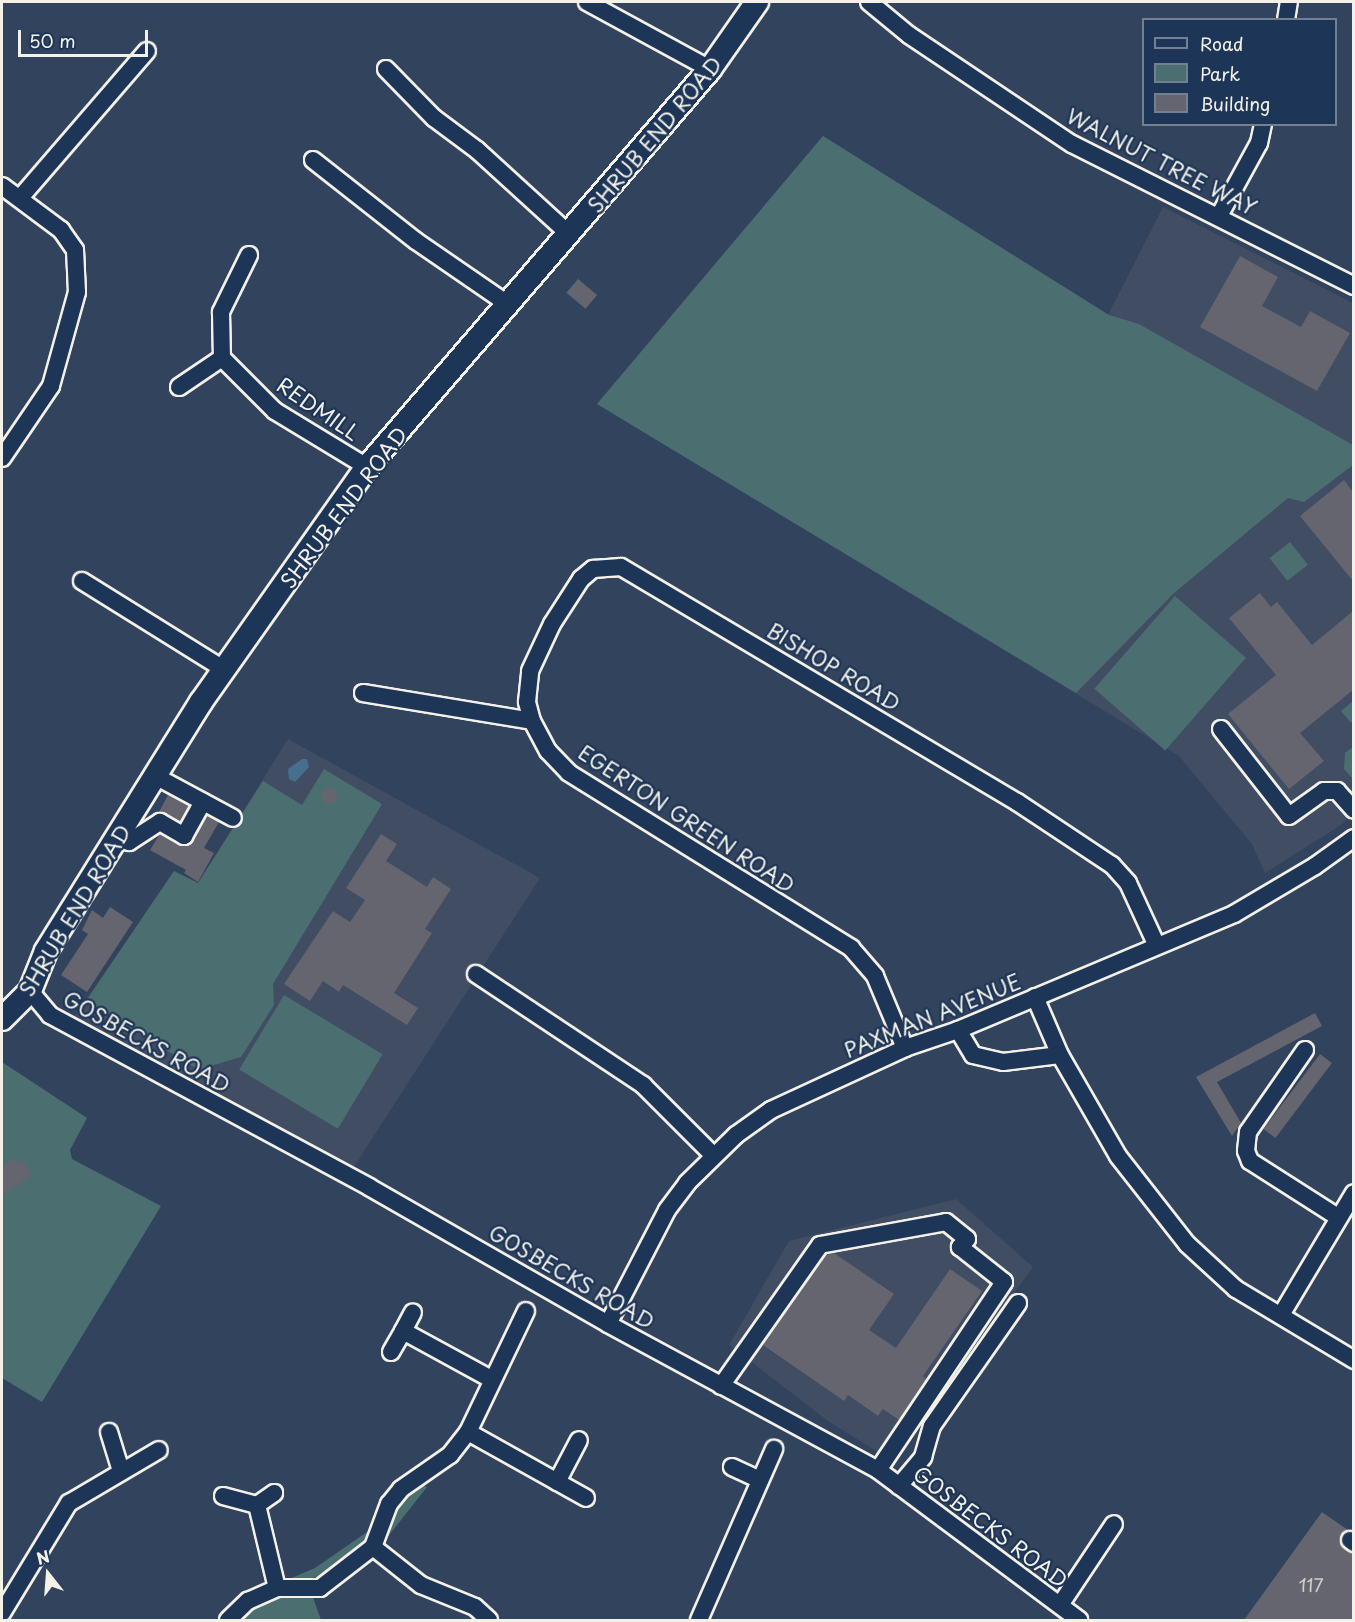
<!DOCTYPE html>
<html>
<head>
<meta charset="utf-8">
<style>
  body { margin:0 }
  #map { position:relative; width:1355px; height:1622px; overflow:hidden; background:#32435e; font-family:"Playpen Sans",sans-serif }
  div>[style] { position:absolute }
  .built>* { inset:0; background:#414d63 }
  .green>* { inset:0; background:#4b6f71; transform-origin:0 0 }
  .water>* { inset:0; background:#466e8e }
  .building>* { inset:0; background:#64656e; transform-origin:0 0 }
  .round { border-radius:50% }
  .roads { filter:drop-shadow(2px 0 #f4f1e8) drop-shadow(-2px 0 #f4f1e8) drop-shadow(0 2px #f4f1e8) drop-shadow(0 -2px #f4f1e8) }
  .minor>* { height:16px; margin:-8px; padding:0 8px; transform-origin:8px; border-radius:8px; background:#1d3557 }
  .major>* { height:22px; margin:-11px; padding:0 11px; transform-origin:11px; border-radius:11px; background:#1d3557 }
  span { translate:-50% -50%; white-space:nowrap; text-align:center; line-height:1.15; -webkit-text-stroke:4.5px #1d3557; paint-order:stroke }
  .number-label { font-size:18px; color:#d0ceca }
  .number-label span { -webkit-text-stroke-width:0 }
  .street-label { font-size:21px; color:#f4f1e8 }
  .frame { position:absolute; inset:0; border:3px solid #f4f1e8; pointer-events:none }
  .legend { position:absolute; left:1142px; top:18px; width:195px; height:108px; box-sizing:border-box; background:#1d3557; border:2px solid #738091; margin:0; padding:8px 10px; list-style:none; font-size:18px; color:#f4f1e8 }
  .legend li { display:flex; align-items:center; gap:12px; height:30px }
  .legend b { width:30px; border:2px solid #738091 }
  .north { position:absolute; left:18px; top:1544px; width:60px; height:60px; -webkit-text-stroke:4px #1d3557; paint-order:stroke; rotate:343deg; font-size:16px; font-weight:700; line-height:24px; text-align:center; color:#f4f1e8 }
  .north::after { content:''; display:block; margin:auto; width:21px; height:27px; background:#f4f1e8; clip-path:polygon(50% 0,100% 100%,50% 72%,0 100%) }
  .scale { position:absolute; left:18px; top:30px; width:130px; height:27px; box-sizing:border-box; border:3px solid #f4f1e8; border-top:0; padding-left:8px; font-size:18px; line-height:21px; white-space:nowrap; color:#f4f1e8; -webkit-text-stroke:4px #1d3557; paint-order:stroke }
</style>
</head>
<body>
<div id="map">
  <div class="built">
    <div style="clip-path:polygon(823px 136px,1108px 315px,1163px 207px,1353px 303px,1353px 814px,1341px 825px,1265px 873px,1252px 844px,1179px 756px,597px 404px)"></div>
    <div style="clip-path:polygon(288px 739px,540px 878px,348px 1176px,68px 1026px,174px 871px,198px 883px)"></div>
    <div style="clip-path:polygon(956px 1199px,1033px 1267px,894px 1462px,828px 1421px,729px 1345px,789px 1241px)"></div>
  </div>
  <div class="green">
    <div style="clip-path:polygon(823px 136px,1109px 315px,1139px 324px,1353px 445px,1353px 465px,1304px 502px,1288px 498px,1173px 594px,1076px 693px,597px 404px)"></div>
    <div style="left:1290px;top:542px;width:29px;height:26px;rotate:52deg"></div>
    <div style="left:1175px;top:596px;width:94px;height:123px;rotate:41deg"></div>
    <div style="clip-path:polygon(1353px 701px,1353px 721px,1351px 723px,1341px 711px)"></div>
    <div style="clip-path:polygon(1353px 747px,1353px 779px,1344px 769px,1345px 753px)"></div>
    <div style="clip-path:polygon(324px 769px,382px 804px,273px 984px,274px 1005px,241px 1057px,214px 1065px,207px 1075px,86px 1001px,174px 871px,198px 883px,263px 781px,302px 805px)"></div>
    <div style="left:284px;top:995px;width:115px;height:87px;rotate:31deg"></div>
    <div style="clip-path:polygon(2px 1062px,87px 1118px,70px 1150px,72px 1159px,161px 1206px,42px 1402px,2px 1378px)"></div>
    <div style="clip-path:polygon(421px 1485px,427px 1487px,386px 1539px,402px 1500px)"></div>
    <div style="clip-path:polygon(370px 1530px,361px 1549px,326px 1574px,301px 1581px,289px 1579px,315px 1568px)"></div>
    <div style="clip-path:polygon(311px 1592px,321px 1620px,237px 1620px,243px 1612px,268px 1599px)"></div>
  </div>
  <div class="water">
    <div style="clip-path:polygon(302px 759px,307px 759px,309px 767px,295px 782px,289px 779px,288px 769px)"></div>
  </div>
  <div class="building">
    <div style="clip-path:polygon(1240px 256px,1278px 277px,1262px 306px,1301px 327px,1310px 311px,1350px 333px,1317px 391px,1200px 327px)"></div>
    <div style="left:578px;top:279px;width:25px;height:18px;rotate:40deg"></div>
    <div style="clip-path:polygon(1344px 480px,1353px 492px,1353px 581px,1300px 516px)"></div>
    <div style="clip-path:polygon(1260px 593px,1271px 607px,1277px 602px,1312px 645px,1353px 611px,1353px 690px,1300px 733px,1324px 761px,1289px 789px,1228px 714px,1276px 675px,1229px 618px)"></div>
    <div class="round" style="left:321px;top:788px;width:16px;height:16px"></div>
    <div style="left:168px;top:795px;width:24px;height:19px;rotate:28deg"></div>
    <div style="clip-path:polygon(207px 816px,219px 822px,204px 848px,214px 853px,198px 882px,184px 873px,186px 870px,150px 850px,160px 834px,179px 845px,190px 845px)"></div>
    <div style="clip-path:polygon(381px 834px,397px 844px,386px 861px,427px 887px,433px 877px,451px 889px,425px 929px,432px 933px,394px 993px,418px 1008px,407px 1025px,343px 985px,339px 992px,323px 981px,310px 1001px,284px 984px,333px 911px,350px 922px,365px 900px,346px 888px)"></div>
    <div style="clip-path:polygon(110px 907px,133px 922px,87px 992px,61px 975px,88px 934px,82px 930px,92px 910px,103px 918px)"></div>
    <div style="clip-path:polygon(1315px 1013px,1322px 1026px,1217px 1082px,1241px 1123px,1232px 1136px,1196px 1077px)"></div>
    <div style="left:1320px;top:1054px;width:15px;height:94px;rotate:37deg"></div>
    <div style="clip-path:polygon(15px 1159px,18px 1164px,24px 1160px,32px 1175px,2px 1196px,2px 1166px)"></div>
    <div style="clip-path:polygon(834px 1253px,894px 1294px,869px 1330px,896px 1348px,950px 1269px,982px 1291px,923px 1376px,926px 1379px,899px 1420px,883px 1409px,878px 1416px,848px 1395px,844px 1401px,763px 1345px,826px 1255px)"></div>
    <div style="clip-path:polygon(1322px 1512px,1348px 1530px,1340px 1539px,1343px 1548px,1353px 1553px,1353px 1620px,1244px 1620px)"></div>
  </div>
  <div class="roads">
    <div class="minor">
      <div style="left:587px;top:2px;width:140px;rotate:28.6deg"></div>
      <div style="left:869px;top:2px;width:52px;rotate:39.5deg"></div>
      <div style="left:909px;top:35px;width:196px;rotate:33.8deg"></div>
      <div style="left:1072px;top:144px;width:316px;rotate:26.7deg"></div>
      <div style="left:1286px;top:20px;width:18px;rotate:-81deg"></div>
      <div style="left:386px;top:69px;width:69px;rotate:45.6deg"></div>
      <div style="left:434px;top:118px;width:54px;rotate:36.7deg"></div>
      <div style="left:477px;top:150px;width:126px;rotate:42.4deg"></div>
      <div style="left:313px;top:160px;width:131px;rotate:38.2deg"></div>
      <div style="left:416px;top:241px;width:113px;rotate:34.5deg"></div>
      <div style="left:2px;top:186px;width:74px;rotate:36.7deg"></div>
      <div style="left:61px;top:230px;width:24px;rotate:55deg"></div>
      <div style="left:75px;top:250px;width:42px;rotate:87.3deg"></div>
      <div style="left:77px;top:292px;width:98px;rotate:105.5deg"></div>
      <div style="left:51px;top:386px;width:87px;rotate:124.2deg"></div>
      <div style="left:20px;top:198px;width:194px;rotate:-49.2deg"></div>
      <div style="left:1219px;top:216px;width:83px;rotate:-61.3deg"></div>
      <div style="left:1259px;top:143px;width:19px;rotate:-78deg"></div>
      <div style="left:249px;top:255px;width:64px;rotate:116.2deg"></div>
      <div style="left:221px;top:312px;width:46px;rotate:88.8deg"></div>
      <div style="left:222px;top:358px;width:75px;rotate:45deg"></div>
      <div style="left:275px;top:411px;width:108px;rotate:31.3deg"></div>
      <div style="left:179px;top:387px;width:52px;rotate:-34deg"></div>
      <div style="left:82px;top:581px;width:168px;rotate:31.9deg"></div>
      <div style="left:363px;top:693px;width:171px;rotate:9.4deg"></div>
      <div style="left:532px;top:721px;width:34px;rotate:62deg"></div>
      <div style="left:548px;top:751px;width:30px;rotate:46deg"></div>
      <div style="left:569px;top:773px;width:332px;rotate:31.8deg"></div>
      <div style="left:851px;top:948px;width:37px;rotate:49deg"></div>
      <div style="left:875px;top:976px;width:78px;rotate:67.4deg"></div>
      <div style="left:532px;top:721px;width:20px;rotate:-105deg"></div>
      <div style="left:527px;top:702px;width:31px;rotate:-84deg"></div>
      <div style="left:530px;top:671px;width:52px;rotate:-64.9deg"></div>
      <div style="left:552px;top:624px;width:54px;rotate:-57.2deg"></div>
      <div style="left:581px;top:579px;width:16px;rotate:-40deg"></div>
      <div style="left:593px;top:569px;width:28px;rotate:-4deg"></div>
      <div style="left:621px;top:567px;width:460px;rotate:30.7deg"></div>
      <div style="left:1017px;top:802px;width:114px;rotate:33.6deg"></div>
      <div style="left:1112px;top:865px;width:24px;rotate:48deg"></div>
      <div style="left:1128px;top:883px;width:69px;rotate:65.3deg"></div>
      <div style="left:1221px;top:729px;width:110px;rotate:52deg"></div>
      <div style="left:1289px;top:816px;width:43px;rotate:-35.5deg"></div>
      <div style="left:1324px;top:791px;width:13px"></div>
      <div style="left:1337px;top:791px;width:25px;rotate:48deg"></div>
      <div style="left:157px;top:777px;width:86px;rotate:28.3deg"></div>
      <div style="left:118px;top:838px;width:12px;rotate:20deg"></div>
      <div style="left:129px;top:842px;width:37px;rotate:-33deg"></div>
      <div style="left:160px;top:822px;width:28px;rotate:30deg"></div>
      <div style="left:184px;top:836px;width:39px;rotate:-61deg"></div>
      <div style="left:476px;top:974px;width:201px;rotate:33.6deg"></div>
      <div style="left:643px;top:1085px;width:100px;rotate:45deg"></div>
      <div style="left:30px;top:991px;width:31px;rotate:50deg"></div>
      <div style="left:50px;top:1015px;width:362px;rotate:28.3deg"></div>
      <div style="left:369px;top:1187px;width:275px;rotate:29.8deg"></div>
      <div style="left:608px;top:1324px;width:307px;rotate:28.4deg"></div>
      <div style="left:878px;top:1470px;width:251px;rotate:36.7deg"></div>
      <div style="left:1035px;top:997px;width:63px;rotate:66.7deg"></div>
      <div style="left:1060px;top:1055px;width:116px;rotate:60.1deg"></div>
      <div style="left:1118px;top:1156px;width:112px;rotate:51.9deg"></div>
      <div style="left:1187px;top:1244px;width:67px;rotate:42.6deg"></div>
      <div style="left:1236px;top:1289px;width:138px;rotate:31deg"></div>
      <div style="left:958px;top:1030px;width:29px;rotate:59deg"></div>
      <div style="left:973px;top:1055px;width:31px;rotate:13deg"></div>
      <div style="left:1003px;top:1062px;width:57px;rotate:-7deg"></div>
      <div style="left:1305px;top:1050px;width:100px;rotate:124.8deg"></div>
      <div style="left:1248px;top:1132px;width:19px;rotate:96deg"></div>
      <div style="left:1246px;top:1151px;width:11px;rotate:68deg"></div>
      <div style="left:1250px;top:1161px;width:104px;rotate:32.5deg"></div>
      <div style="left:1281px;top:1315px;width:142px;rotate:-59.1deg"></div>
      <div style="left:608px;top:1324px;width:128px;rotate:-62.6deg"></div>
      <div style="left:667px;top:1210px;width:34px;rotate:-53deg"></div>
      <div style="left:687px;top:1183px;width:69px;rotate:-44.4deg"></div>
      <div style="left:736px;top:1135px;width:43px;rotate:-35.5deg"></div>
      <div style="left:771px;top:1110px;width:148px;rotate:-24.8deg"></div>
      <div style="left:905px;top:1048px;width:56px;rotate:-18.8deg"></div>
      <div style="left:958px;top:1030px;width:299px;rotate:-22.8deg"></div>
      <div style="left:1234px;top:914px;width:94px;rotate:-30.7deg"></div>
      <div style="left:1315px;top:866px;width:48px;rotate:-35.7deg"></div>
      <div style="left:403px;top:1331px;width:21px;rotate:-62deg"></div>
      <div style="left:391px;top:1352px;width:24px;rotate:-60deg"></div>
      <div style="left:403px;top:1331px;width:100px;rotate:28.6deg"></div>
      <div style="left:721px;top:1386px;width:172px;rotate:-54.9deg"></div>
      <div style="left:820px;top:1245px;width:128px;rotate:-10.3deg"></div>
      <div style="left:946px;top:1222px;width:27px;rotate:39deg"></div>
      <div style="left:967px;top:1239px;width:11px;rotate:131deg"></div>
      <div style="left:960px;top:1247px;width:56px;rotate:38.5deg"></div>
      <div style="left:1004px;top:1282px;width:226px;rotate:123.8deg"></div>
      <div style="left:109px;top:1432px;width:41px;rotate:72.9deg"></div>
      <div style="left:468px;top:1432px;width:135px;rotate:29.2deg"></div>
      <div style="left:732px;top:1467px;width:31px;rotate:25deg"></div>
      <div style="left:557px;top:1482px;width:47px;rotate:-62.4deg"></div>
      <div style="left:899px;top:1486px;width:38px;rotate:-50deg"></div>
      <div style="left:923px;top:1457px;width:32px;rotate:-74deg"></div>
      <div style="left:932px;top:1426px;width:150px;rotate:-55deg"></div>
      <div style="left:223px;top:1496px;width:35px;rotate:15deg"></div>
      <div style="left:257px;top:1505px;width:85px;rotate:76.5deg"></div>
      <div style="left:257px;top:1505px;width:21px;rotate:-35deg"></div>
      <div style="left:1350px;top:1540px;width:5px;rotate:37deg"></div>
      <div style="left:373px;top:1547px;width:61px;rotate:38.4deg"></div>
      <div style="left:421px;top:1585px;width:58px;rotate:22.2deg"></div>
      <div style="left:475px;top:1607px;width:19px;rotate:43deg"></div>
      <div style="left:1060px;top:1605px;width:97px;rotate:-56.3deg"></div>
      <div style="left:2px;top:1613px;width:129px;rotate:-58.7deg"></div>
      <div style="left:69px;top:1503px;width:104px;rotate:-30.5deg"></div>
      <div style="left:228px;top:1620px;width:28px;rotate:-44deg"></div>
      <div style="left:248px;top:1601px;width:32px;rotate:-24deg"></div>
      <div style="left:277px;top:1588px;width:43px"></div>
      <div style="left:320px;top:1588px;width:67px;rotate:-37.7deg"></div>
      <div style="left:373px;top:1547px;width:46px;rotate:-69.6deg"></div>
      <div style="left:389px;top:1504px;width:19px;rotate:-51deg"></div>
      <div style="left:401px;top:1489px;width:60px;rotate:-34.8deg"></div>
      <div style="left:450px;top:1455px;width:29px;rotate:-52deg"></div>
      <div style="left:468px;top:1432px;width:134px;rotate:-64.4deg"></div>
      <div style="left:699px;top:1620px;width:187px;rotate:-66.3deg"></div>
    </div>
    <div class="major">
      <div style="left:2px;top:1019px;width:40px;rotate:-45deg"></div>
      <div style="left:30px;top:991px;width:43px;rotate:-68.2deg"></div>
      <div style="left:46px;top:951px;width:293px;rotate:-58.1deg"></div>
      <div style="left:201px;top:702px;width:288px;rotate:-54.8deg"></div>
      <div style="left:367px;top:467px;width:525px;rotate:-49.24deg"></div>
      <div style="left:710px;top:69px;width:82px;rotate:-55deg"></div>
    </div>
  </div>
  <div class="number-label">
    <span style="left:1311px;top:1585px">117</span>
  </div>
  <div class="street-label">
    <span style="left:654px;top:134px;rotate:-50deg">SHRUB END ROAD</span>
    <span style="left:1162px;top:161px;rotate:27deg">WALNUT TREE WAY</span>
    <span style="left:319px;top:408px;rotate:34deg">REDMILL</span>
    <span style="left:343px;top:507px;rotate:-53deg">SHRUB END ROAD</span>
    <span style="left:834px;top:666px;rotate:31deg">BISHOP ROAD</span>
    <span style="left:687px;top:818px;rotate:33deg">EGERTON GREEN ROAD</span>
    <span style="left:74px;top:910px;rotate:-59deg">SHRUB END ROAD</span>
    <span style="left:932px;top:1015px;rotate:-22deg">PAXMAN AVENUE</span>
    <span style="left:147px;top:1041px;rotate:29deg">GOSBECKS ROAD</span>
    <span style="left:572px;top:1276px;rotate:30deg">GOSBECKS ROAD</span>
    <span style="left:991px;top:1526px;rotate:37deg">GOSBECKS ROAD</span>
  </div>
  <div class="frame"></div>
  <ul class="legend">
  <li><b style="height:8px;background:#1d3557"></b>Road</li>
  <li><b style="height:16px;background:#4b6f71"></b>Park</li>
  <li><b style="height:16px;background:#64656e"></b>Building</li>
  </ul>
  <div class="north">N</div>
  <div class="scale">50 m</div>
</div>
</body>
</html>
